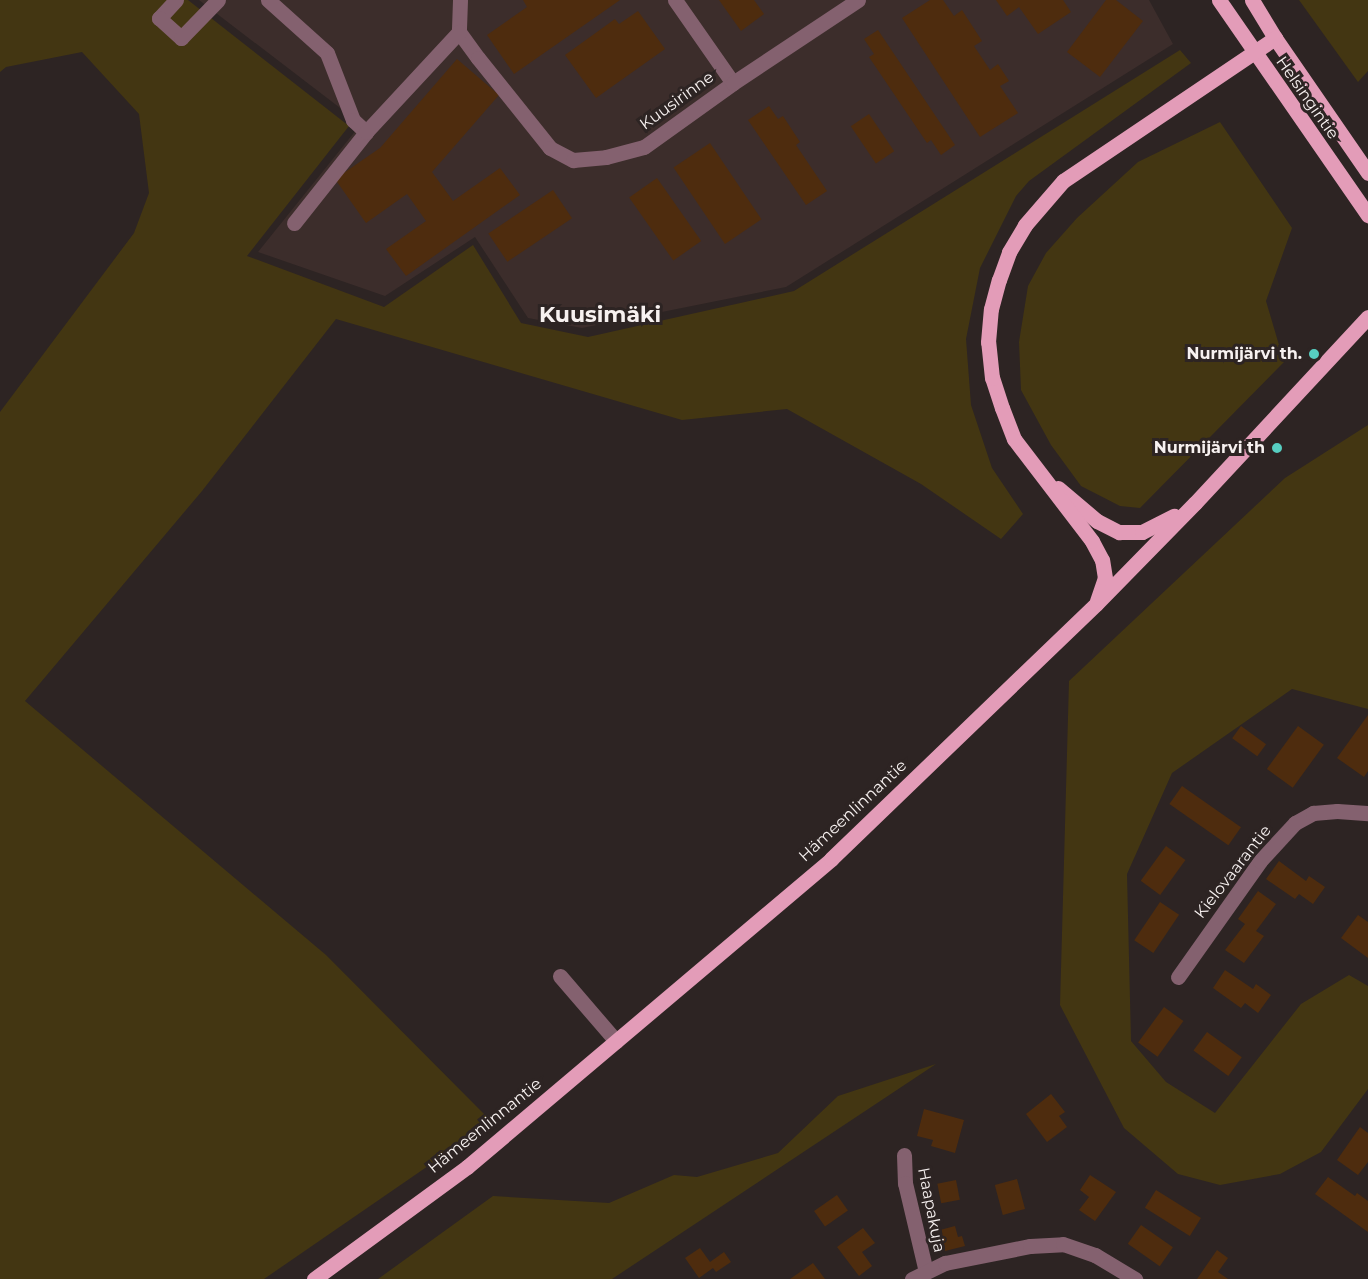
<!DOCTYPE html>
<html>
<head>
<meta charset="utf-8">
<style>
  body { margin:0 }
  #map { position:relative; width:1368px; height:1279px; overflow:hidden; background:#2d2423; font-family:Montserrat,sans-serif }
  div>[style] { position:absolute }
  .built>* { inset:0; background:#3c2d2b }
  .green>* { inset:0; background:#433612 }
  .building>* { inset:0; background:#4e2c0e; transform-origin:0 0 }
  .minor>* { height:15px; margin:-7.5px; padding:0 7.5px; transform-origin:7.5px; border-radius:7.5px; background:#84616f }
  .major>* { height:15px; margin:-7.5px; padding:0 7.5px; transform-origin:7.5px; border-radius:7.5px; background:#e39cb8 }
  .dots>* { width:16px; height:16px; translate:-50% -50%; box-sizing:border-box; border:3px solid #2d2423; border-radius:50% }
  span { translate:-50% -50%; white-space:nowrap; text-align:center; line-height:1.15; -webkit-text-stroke:6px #2d2423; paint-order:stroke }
  .street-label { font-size:16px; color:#f7f1f0 }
  .poi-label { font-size:16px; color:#f7f1f0; font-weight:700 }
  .right { translate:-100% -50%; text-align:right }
  .district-label { font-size:22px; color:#f7f1f0; font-weight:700 }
</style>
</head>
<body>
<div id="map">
  <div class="built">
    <div style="clip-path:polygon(199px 0,1149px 0,1173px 44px,786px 287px,582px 328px,528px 318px,475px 237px,385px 296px,258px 252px,361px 124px)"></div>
  </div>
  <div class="green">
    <div style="clip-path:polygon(0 0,188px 0,349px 126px,247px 256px,384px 307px,473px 245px,521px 323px,588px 337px,794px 291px,1180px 50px,1191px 63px,1029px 181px,1016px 196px,980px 268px,966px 339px,971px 405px,992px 468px,1023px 514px,1001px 539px,921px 484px,787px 409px,682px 420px,336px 319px,202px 491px,25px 701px,326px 955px,492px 1122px,264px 1279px,0 1279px,0 412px,134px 233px,149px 193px,139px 114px,82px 52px,6px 67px,0 72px)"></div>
    <div style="clip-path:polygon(1299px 0,1368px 0,1368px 71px,1358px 82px)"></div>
    <div style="clip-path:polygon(1220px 122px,1292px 228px,1266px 301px,1284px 362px,1140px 508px,1120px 506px,1081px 486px,1051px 445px,1021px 390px,1019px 342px,1028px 286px,1046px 253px,1077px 218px,1138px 162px)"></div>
    <div style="clip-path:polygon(1368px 425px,1368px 709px,1292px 689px,1172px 773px,1127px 874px,1131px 1041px,1166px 1082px,1215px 1113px,1301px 1004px,1349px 975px,1368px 986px,1368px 1089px,1321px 1152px,1280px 1174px,1220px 1185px,1178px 1174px,1124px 1128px,1060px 1005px,1069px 681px,1285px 478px)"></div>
    <div style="clip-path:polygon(936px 1064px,612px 1279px,378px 1279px,493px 1196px,609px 1203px,674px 1175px,697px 1177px,778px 1153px,838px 1096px)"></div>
  </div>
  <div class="building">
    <div style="clip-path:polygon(523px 0,620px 0,514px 74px,487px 35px,527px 7px)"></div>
    <div style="clip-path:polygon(719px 0,754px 0,764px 14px,741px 31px)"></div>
    <div style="clip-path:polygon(930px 0,943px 0,954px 16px,962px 10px,982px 41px,974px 46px,990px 70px,998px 64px,1009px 81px,1000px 86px,1018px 113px,980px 137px,902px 18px)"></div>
    <div style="clip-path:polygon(996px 0,1063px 0,1071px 12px,1038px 34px,1019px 7px,1007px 16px)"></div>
    <div style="clip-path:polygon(1106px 0,1116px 0,1143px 21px,1100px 77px,1067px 52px)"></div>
    <div style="clip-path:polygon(638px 11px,665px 49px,596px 98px,565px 55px,615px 19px,619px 24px)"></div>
    <div style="clip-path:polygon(878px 30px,955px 145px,941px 155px,931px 140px,927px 143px,869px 57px,874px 54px,864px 39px)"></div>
    <div style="clip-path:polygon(457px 59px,499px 95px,432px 172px,453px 201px,500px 168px,520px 195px,406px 276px,386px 249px,426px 221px,407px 194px,366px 223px,335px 179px,380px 148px)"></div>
    <div style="clip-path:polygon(769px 106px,778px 119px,783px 116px,800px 142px,796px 145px,827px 191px,806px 205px,748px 120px)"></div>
    <div style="left:869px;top:114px;width:45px;height:22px;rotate:56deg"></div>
    <div style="left:710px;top:143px;width:92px;height:44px;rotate:56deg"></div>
    <div style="left:657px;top:178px;width:77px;height:34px;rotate:55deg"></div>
    <div style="left:553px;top:190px;width:34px;height:78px;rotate:56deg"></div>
    <div style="clip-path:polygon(1368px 715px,1368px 771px,1364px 777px,1337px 758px)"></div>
    <div style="left:1241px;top:726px;width:31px;height:15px;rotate:36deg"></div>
    <div style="left:1298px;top:726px;width:32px;height:53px;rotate:36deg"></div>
    <div style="left:1182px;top:786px;width:72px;height:22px;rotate:35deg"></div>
    <div style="left:1166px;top:846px;width:24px;height:43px;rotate:36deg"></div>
    <div style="clip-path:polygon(1279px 861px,1306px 881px,1309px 876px,1325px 887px,1313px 904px,1299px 894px,1295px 899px,1266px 879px)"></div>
    <div style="clip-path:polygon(1258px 891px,1276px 904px,1256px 931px,1264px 936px,1244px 963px,1225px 950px,1245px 924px,1238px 919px)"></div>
    <div style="left:1160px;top:902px;width:23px;height:46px;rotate:34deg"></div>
    <div style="clip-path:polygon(1358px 915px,1368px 922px,1368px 958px,1341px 938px)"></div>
    <div style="clip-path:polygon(1225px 970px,1253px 989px,1256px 984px,1271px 995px,1258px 1013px,1245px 1003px,1241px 1008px,1213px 988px)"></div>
    <div style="left:1164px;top:1007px;width:24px;height:44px;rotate:36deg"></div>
    <div style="left:1207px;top:1032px;width:43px;height:23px;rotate:36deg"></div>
    <div style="clip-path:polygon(1051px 1094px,1065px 1112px,1059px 1116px,1067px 1127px,1047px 1142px,1026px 1114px)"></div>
    <div style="clip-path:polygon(924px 1109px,964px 1120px,955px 1153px,931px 1146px,933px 1140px,917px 1136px)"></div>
    <div style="clip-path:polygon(1360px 1127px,1368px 1133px,1368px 1162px,1358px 1175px,1337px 1160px)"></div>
    <div style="clip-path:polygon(1090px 1175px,1116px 1192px,1095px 1221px,1079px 1210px,1089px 1197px,1080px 1190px)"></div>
    <div style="clip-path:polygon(1328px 1177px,1355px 1196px,1357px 1193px,1368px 1201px,1368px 1232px,1315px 1194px)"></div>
    <div style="left:1017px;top:1179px;width:31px;height:23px;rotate:75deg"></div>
    <div style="left:956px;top:1180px;width:20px;height:19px;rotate:79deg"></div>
    <div style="left:1156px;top:1190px;width:53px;height:21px;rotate:32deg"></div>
    <div style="left:837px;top:1195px;width:19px;height:28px;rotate:55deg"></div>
    <div style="left:1141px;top:1225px;width:39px;height:23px;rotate:35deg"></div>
    <div style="clip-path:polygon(955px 1226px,958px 1237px,962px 1236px,965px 1246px,945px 1251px,940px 1230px)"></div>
    <div style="clip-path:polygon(863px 1228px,875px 1243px,862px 1252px,872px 1266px,859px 1276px,837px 1247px)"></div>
    <div style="clip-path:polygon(700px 1248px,710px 1262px,724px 1252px,731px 1262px,716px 1272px,713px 1268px,699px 1278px,685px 1258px)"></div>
    <div style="clip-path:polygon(1217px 1250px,1228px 1258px,1218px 1272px,1228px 1279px,1197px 1279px)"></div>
    <div style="clip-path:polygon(813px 1263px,825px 1279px,790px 1279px)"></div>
  </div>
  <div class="minor">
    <div style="left:176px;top:0;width:25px;rotate:133deg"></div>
    <div style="left:159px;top:18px;width:30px;rotate:42deg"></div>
    <div style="left:181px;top:38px;width:53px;rotate:-45.8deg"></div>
    <div style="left:268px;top:0;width:79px;rotate:41.9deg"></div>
    <div style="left:327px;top:53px;width:72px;rotate:68.8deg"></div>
    <div style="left:353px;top:120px;width:18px;rotate:43deg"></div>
    <div style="left:460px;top:0;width:32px;rotate:92deg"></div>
    <div style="left:459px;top:32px;width:32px;rotate:54deg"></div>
    <div style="left:478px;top:58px;width:115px;rotate:51.3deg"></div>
    <div style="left:550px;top:148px;width:26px;rotate:28deg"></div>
    <div style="left:573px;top:160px;width:33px;rotate:-5deg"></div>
    <div style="left:606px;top:157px;width:39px;rotate:-15deg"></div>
    <div style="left:644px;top:147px;width:110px;rotate:-35.7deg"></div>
    <div style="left:675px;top:0;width:101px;rotate:55.1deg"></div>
    <div style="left:733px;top:83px;width:150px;rotate:-33.6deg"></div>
    <div style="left:294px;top:223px;width:116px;rotate:-51.6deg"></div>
    <div style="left:366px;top:132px;width:137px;rotate:-47.1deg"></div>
    <div style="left:560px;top:976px;width:86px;rotate:49.3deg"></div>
    <div style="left:1178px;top:977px;width:142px;rotate:-54.7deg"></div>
    <div style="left:1260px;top:861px;width:52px;rotate:-47.4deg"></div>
    <div style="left:1295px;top:823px;width:21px;rotate:-29deg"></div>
    <div style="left:1313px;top:813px;width:24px;rotate:-5deg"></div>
    <div style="left:1337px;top:811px;width:31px;rotate:4deg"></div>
    <div style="left:904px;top:1155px;width:28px;rotate:88deg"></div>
    <div style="left:905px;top:1183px;width:91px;rotate:76.7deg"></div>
    <div style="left:912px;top:1279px;width:37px;rotate:-26deg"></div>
    <div style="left:945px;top:1263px;width:87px;rotate:-11.3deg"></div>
    <div style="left:1030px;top:1246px;width:33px;rotate:-3deg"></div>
    <div style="left:1063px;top:1244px;width:34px;rotate:19deg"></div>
    <div style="left:1095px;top:1255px;width:47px;rotate:31deg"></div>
  </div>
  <div class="major">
    <div style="left:1219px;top:0;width:262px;rotate:55.3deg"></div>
    <div style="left:1252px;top:0;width:44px;rotate:58.8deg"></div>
    <div style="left:1275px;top:38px;width:164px;rotate:55.4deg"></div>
    <div style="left:1058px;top:488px;width:51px;rotate:40.2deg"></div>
    <div style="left:1097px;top:521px;width:25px;rotate:27deg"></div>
    <div style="left:1119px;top:532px;width:23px"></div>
    <div style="left:1142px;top:532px;width:36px;rotate:-27deg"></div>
    <div style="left:1097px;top:601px;width:24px;rotate:-71deg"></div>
    <div style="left:1105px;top:578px;width:18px;rotate:-99deg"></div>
    <div style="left:1102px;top:560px;width:21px;rotate:-118deg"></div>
    <div style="left:1092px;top:541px;width:128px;rotate:-127.4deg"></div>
    <div style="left:1014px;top:439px;width:33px;rotate:-111deg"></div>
    <div style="left:1002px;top:408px;width:32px;rotate:-108deg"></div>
    <div style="left:992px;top:378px;width:36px;rotate:-96deg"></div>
    <div style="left:988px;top:342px;width:33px;rotate:-85deg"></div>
    <div style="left:991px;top:309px;width:30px;rotate:-75deg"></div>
    <div style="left:999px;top:280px;width:30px;rotate:-70deg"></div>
    <div style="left:1009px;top:252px;width:31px;rotate:-59deg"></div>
    <div style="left:1025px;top:225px;width:58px;rotate:-49.2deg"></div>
    <div style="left:1063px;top:181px;width:256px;rotate:-34deg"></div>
    <div style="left:314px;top:1279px;width:190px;rotate:-36.2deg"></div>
    <div style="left:467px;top:1167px;width:477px;rotate:-40.2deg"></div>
    <div style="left:831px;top:859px;width:368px;rotate:-43.9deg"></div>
    <div style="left:1096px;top:604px;width:141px;rotate:-45.6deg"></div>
    <div style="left:1195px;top:503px;width:254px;rotate:-47.1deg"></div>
  </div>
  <div class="dots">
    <div style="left:1314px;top:354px;background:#57cec1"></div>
    <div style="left:1277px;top:448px;background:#57cec1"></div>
  </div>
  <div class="street-label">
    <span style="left:1307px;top:98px;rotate:55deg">Helsingintie</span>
    <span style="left:677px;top:101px;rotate:-36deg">Kuusirinne</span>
    <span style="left:853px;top:811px;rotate:-43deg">Hämeenlinnantie</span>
    <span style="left:1233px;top:872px;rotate:-52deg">Kielovaarantie</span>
    <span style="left:485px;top:1126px;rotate:-39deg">Hämeenlinnantie</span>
    <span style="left:931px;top:1210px;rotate:79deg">Haapakuja</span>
  </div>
  <div class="poi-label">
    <span class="right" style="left:1302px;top:354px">Nurmijärvi th.</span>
    <span class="right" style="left:1265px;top:448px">Nurmijärvi th</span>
  </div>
  <div class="district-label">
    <span style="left:600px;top:315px">Kuusimäki</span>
  </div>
</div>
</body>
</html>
